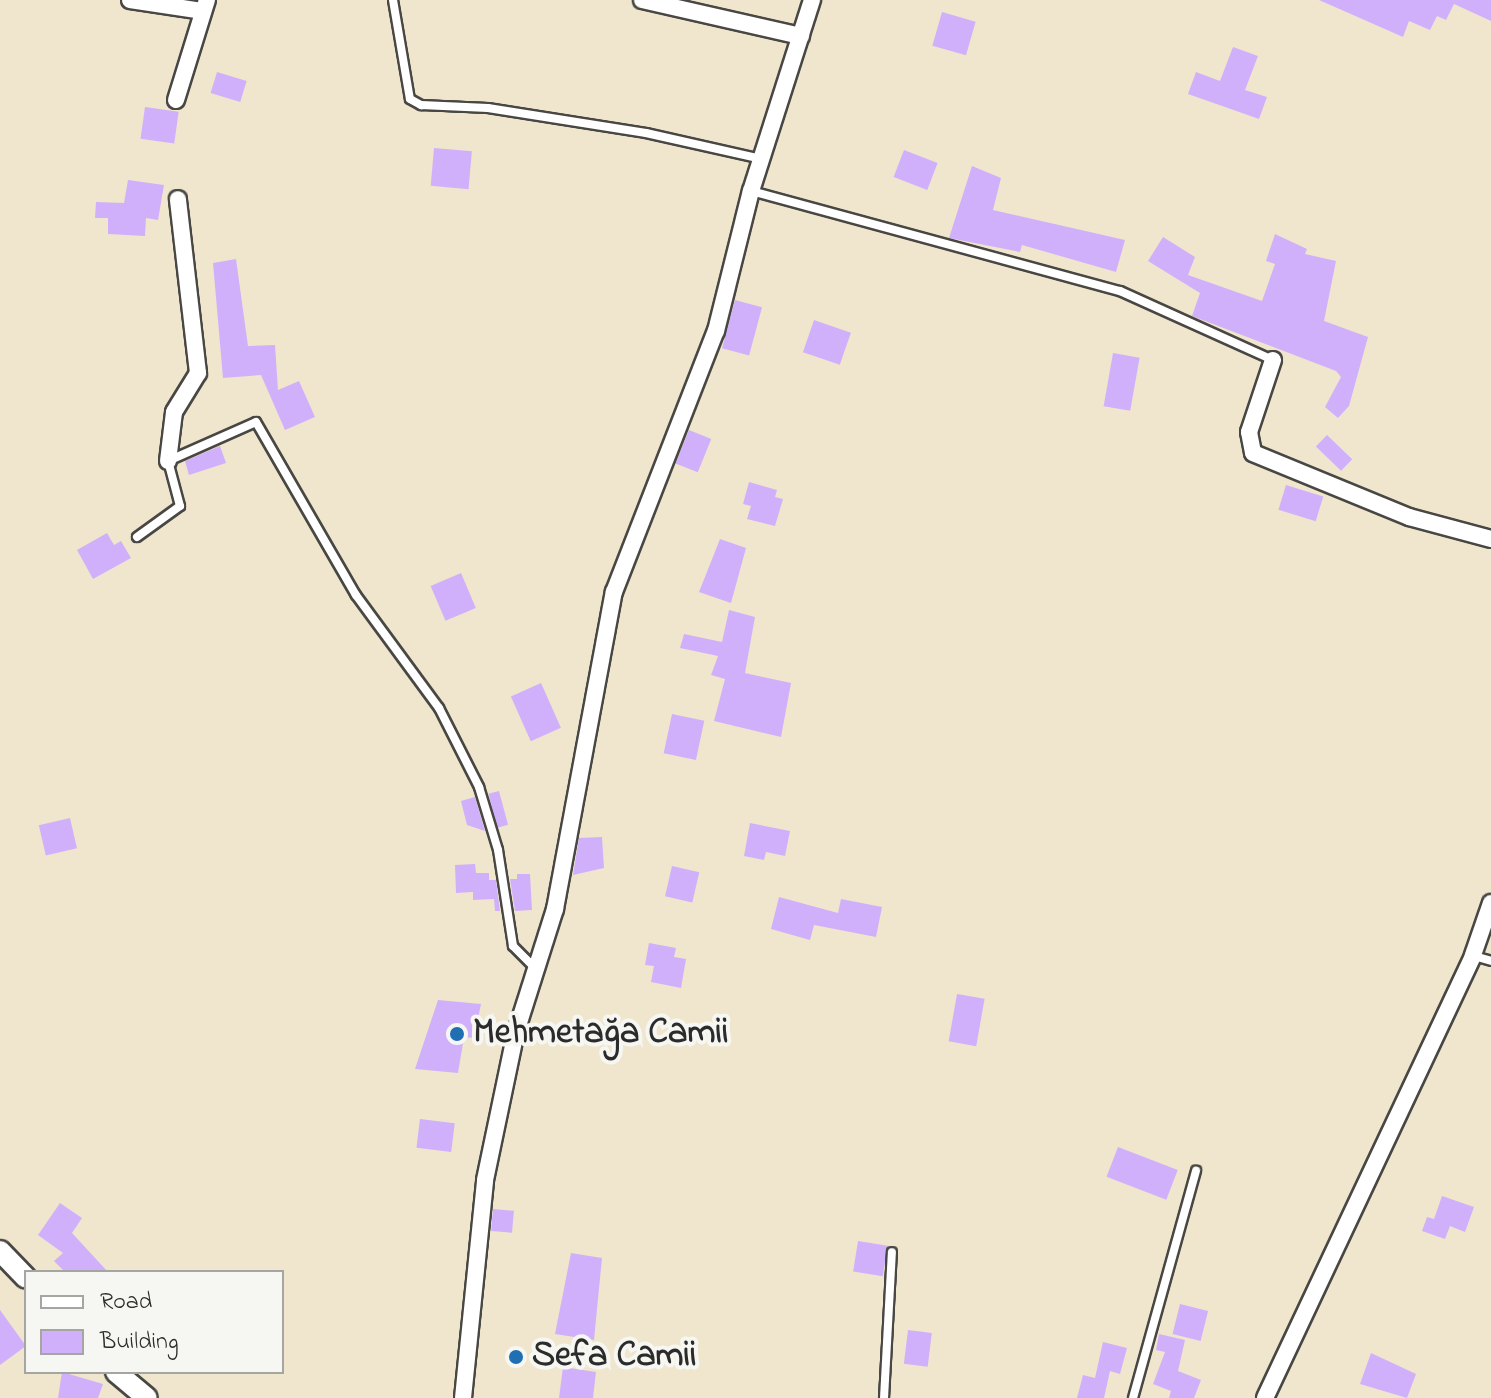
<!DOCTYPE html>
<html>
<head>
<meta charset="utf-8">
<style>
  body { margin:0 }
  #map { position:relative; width:1491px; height:1398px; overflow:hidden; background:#efe6cd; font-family:"Indie Flower",sans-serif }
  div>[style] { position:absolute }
  .building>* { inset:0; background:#d1b0fb; transform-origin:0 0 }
  .roads { filter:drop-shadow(2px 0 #484743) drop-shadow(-2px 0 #484743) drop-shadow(0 2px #484743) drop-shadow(0 -2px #484743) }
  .service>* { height:8px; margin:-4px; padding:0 4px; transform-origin:4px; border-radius:4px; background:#fff }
  .minor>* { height:16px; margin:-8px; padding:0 8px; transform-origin:8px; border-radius:8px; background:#fff }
  .tertiary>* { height:20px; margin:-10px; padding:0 10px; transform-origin:10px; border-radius:10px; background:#fff }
  .dots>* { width:22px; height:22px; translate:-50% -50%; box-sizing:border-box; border:4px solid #f6f6f2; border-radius:50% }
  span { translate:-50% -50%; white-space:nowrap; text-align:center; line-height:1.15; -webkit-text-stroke:8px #f6f6f2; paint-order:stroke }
  .poi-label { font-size:36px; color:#2b2b2b; font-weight:700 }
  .left { translate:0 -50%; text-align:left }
  .legend { position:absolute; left:24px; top:1270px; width:260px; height:104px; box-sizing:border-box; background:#f6f6f2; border:2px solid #a5a5a2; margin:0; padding:10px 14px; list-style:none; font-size:24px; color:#2b2b2b }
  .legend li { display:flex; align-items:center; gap:16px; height:40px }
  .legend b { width:40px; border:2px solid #a5a5a2 }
</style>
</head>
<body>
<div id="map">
  <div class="building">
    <div style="clip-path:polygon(1319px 0,1491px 0,1491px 21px,1454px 4px,1446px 20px,1437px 16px,1430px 30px,1409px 21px,1403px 37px)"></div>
    <div style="left:942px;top:12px;width:35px;height:35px;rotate:16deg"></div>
    <div style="clip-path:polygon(1233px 47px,1258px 56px,1245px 90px,1267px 97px,1259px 119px,1188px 94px,1196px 72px,1220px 81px)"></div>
    <div style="left:217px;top:72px;width:31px;height:22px;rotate:17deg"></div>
    <div style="left:145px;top:107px;width:34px;height:32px;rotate:8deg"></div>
    <div style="left:434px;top:148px;width:38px;height:38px;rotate:5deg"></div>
    <div style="left:904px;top:150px;width:36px;height:29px;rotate:21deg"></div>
    <div style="clip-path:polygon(972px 166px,1001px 178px,993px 210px,1125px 240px,1116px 272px,1022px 245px,1020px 252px,949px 238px)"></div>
    <div style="clip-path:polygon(128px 180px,164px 185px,158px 220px,146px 218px,145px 236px,108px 234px,108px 218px,95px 218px,96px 202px,124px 203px)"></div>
    <div style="clip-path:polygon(1275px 234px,1307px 249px,1305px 254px,1336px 261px,1324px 321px,1368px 337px,1349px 406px,1338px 418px,1325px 407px,1341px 377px,1336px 371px,1192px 316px,1200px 293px,1148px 261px,1163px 237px,1195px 257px,1188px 275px,1262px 301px,1275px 264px,1266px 261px)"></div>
    <div style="clip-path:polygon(236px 259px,248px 346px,275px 345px,278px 390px,299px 381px,315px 417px,285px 430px,261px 375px,223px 378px,213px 263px)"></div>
    <div style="left:735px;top:300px;width:28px;height:50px;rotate:15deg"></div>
    <div style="left:814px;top:320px;width:39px;height:34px;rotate:19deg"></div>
    <div style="left:1113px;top:353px;width:27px;height:54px;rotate:10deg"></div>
    <div style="left:689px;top:430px;width:24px;height:36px;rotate:22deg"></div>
    <div style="left:1327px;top:435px;width:35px;height:16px;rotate:44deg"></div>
    <div style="clip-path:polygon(220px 446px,226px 463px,189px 475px,185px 461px)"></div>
    <div style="clip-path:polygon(749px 482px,777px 490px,775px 497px,783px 499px,775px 526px,747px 519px,751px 506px,743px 504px)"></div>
    <div style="left:1286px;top:485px;width:39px;height:26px;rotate:17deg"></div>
    <div style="clip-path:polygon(107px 533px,114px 545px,121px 541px,131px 558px,93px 579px,77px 550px)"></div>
    <div style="clip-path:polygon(720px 539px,746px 548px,731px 603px,699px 592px)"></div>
    <div style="left:461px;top:573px;width:38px;height:33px;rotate:67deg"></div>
    <div style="clip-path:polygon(729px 610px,755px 617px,745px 673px,791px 683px,781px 737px,714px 721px,725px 679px,711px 675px,718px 656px,680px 648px,684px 634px,722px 642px)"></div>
    <div style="left:541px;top:683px;width:49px;height:33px;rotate:66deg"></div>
    <div style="left:672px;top:714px;width:33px;height:40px;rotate:12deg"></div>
    <div style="left:499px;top:791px;width:35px;height:11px;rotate:75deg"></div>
    <div style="clip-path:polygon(475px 797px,485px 831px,467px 825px,461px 801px)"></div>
    <div style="left:70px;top:818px;width:31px;height:32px;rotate:77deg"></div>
    <div style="clip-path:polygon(750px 823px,790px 831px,785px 856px,766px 852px,764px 860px,744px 856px)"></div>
    <div style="clip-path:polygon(602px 837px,604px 868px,573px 875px,579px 838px)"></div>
    <div style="clip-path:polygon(475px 864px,476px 873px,489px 873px,489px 880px,496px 880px,500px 911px,495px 911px,494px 899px,473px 900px,473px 892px,456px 893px,455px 865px)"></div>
    <div style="left:672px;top:866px;width:28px;height:31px;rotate:13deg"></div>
    <div style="clip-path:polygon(517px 874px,530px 874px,532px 910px,515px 911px,510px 879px,517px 879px)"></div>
    <div style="clip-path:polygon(779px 897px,838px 913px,841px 899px,882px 907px,876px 937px,814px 925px,810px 940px,771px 929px)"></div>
    <div style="clip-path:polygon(649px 943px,676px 948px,674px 957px,686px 959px,681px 988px,651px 982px,654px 966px,645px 965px)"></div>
    <div style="left:957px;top:994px;width:28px;height:48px;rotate:10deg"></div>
    <div style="clip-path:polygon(438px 1000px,481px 1004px,474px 1038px,464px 1037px,458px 1073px,415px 1069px)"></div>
    <div style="left:420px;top:1119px;width:35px;height:29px;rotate:7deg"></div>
    <div style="left:1118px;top:1147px;width:64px;height:32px;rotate:21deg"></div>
    <div style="clip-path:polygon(1442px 1196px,1474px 1207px,1465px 1232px,1450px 1226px,1445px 1239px,1422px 1231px,1427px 1217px,1434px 1219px)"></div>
    <div style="clip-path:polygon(60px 1203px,82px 1218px,72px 1233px,108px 1272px,65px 1272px,54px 1261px,63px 1253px,38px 1235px)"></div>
    <div style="left:493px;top:1209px;width:21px;height:22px;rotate:5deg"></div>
    <div style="left:858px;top:1241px;width:30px;height:31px;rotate:9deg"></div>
    <div style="clip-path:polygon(571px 1253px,602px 1258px,594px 1340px,555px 1334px)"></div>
    <div style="left:1180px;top:1304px;width:29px;height:31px;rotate:14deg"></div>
    <div style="clip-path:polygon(0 1310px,26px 1346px,0 1365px)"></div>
    <div style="left:908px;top:1330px;width:24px;height:34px;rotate:7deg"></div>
    <div style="clip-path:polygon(1159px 1334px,1185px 1340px,1178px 1371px,1201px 1380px,1194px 1398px,1169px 1398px,1171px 1391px,1153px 1384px,1165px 1352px,1156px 1350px)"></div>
    <div style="clip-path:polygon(1103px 1342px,1127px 1348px,1120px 1374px,1110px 1371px,1104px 1398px,1077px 1398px,1083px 1375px,1095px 1378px)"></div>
    <div style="clip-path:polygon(1371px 1353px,1416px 1374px,1407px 1398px,1360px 1384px)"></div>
    <div style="clip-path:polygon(563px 1367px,596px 1372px,593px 1398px,559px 1398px)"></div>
    <div style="clip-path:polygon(62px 1372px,103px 1384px,98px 1398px,58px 1398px)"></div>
  </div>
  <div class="roads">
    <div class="service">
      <div style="left:393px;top:0;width:100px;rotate:80.3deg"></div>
      <div style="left:410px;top:99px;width:13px;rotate:29deg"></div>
      <div style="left:421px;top:105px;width:67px;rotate:2.6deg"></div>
      <div style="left:488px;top:108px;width:160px;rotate:9deg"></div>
      <div style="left:646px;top:133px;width:118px;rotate:12.7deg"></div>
      <div style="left:751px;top:191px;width:382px;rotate:15.2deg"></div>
      <div style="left:1120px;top:291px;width:168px;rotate:24.3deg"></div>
      <div style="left:137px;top:537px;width:53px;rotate:-35.8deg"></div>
      <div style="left:180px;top:506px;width:47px;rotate:-104.9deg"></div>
      <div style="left:168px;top:461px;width:96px;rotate:-23.9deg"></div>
      <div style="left:256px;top:422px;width:200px;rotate:60deg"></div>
      <div style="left:356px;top:595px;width:140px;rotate:53.7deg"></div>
      <div style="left:439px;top:708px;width:89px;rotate:63.1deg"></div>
      <div style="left:479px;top:787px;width:66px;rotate:73.2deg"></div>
      <div style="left:498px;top:850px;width:97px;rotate:81.1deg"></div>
      <div style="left:513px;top:946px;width:30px;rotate:45deg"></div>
      <div style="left:1474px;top:956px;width:18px;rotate:16deg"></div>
      <div style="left:884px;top:1398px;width:146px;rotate:-86.9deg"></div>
      <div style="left:1133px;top:1398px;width:236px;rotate:-74.5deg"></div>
    </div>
    <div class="minor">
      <div style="left:130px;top:0;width:74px;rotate:8.6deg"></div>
      <div style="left:642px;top:0;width:163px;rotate:12.8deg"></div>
      <div style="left:176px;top:100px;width:105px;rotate:-72.8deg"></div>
      <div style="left:1273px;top:360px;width:76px;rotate:108.4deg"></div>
      <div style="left:1249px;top:432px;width:21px;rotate:79deg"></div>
      <div style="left:1253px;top:453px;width:169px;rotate:22.3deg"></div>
      <div style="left:1409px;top:517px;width:85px;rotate:15deg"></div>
      <div style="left:168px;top:461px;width:49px;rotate:-83deg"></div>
      <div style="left:174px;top:412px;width:46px;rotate:-58.4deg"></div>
      <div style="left:198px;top:373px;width:175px;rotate:-96.6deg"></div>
      <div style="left:463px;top:1398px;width:219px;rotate:-84.2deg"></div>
      <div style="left:485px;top:1180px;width:151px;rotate:-78.2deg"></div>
      <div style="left:516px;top:1032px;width:129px;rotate:-72.4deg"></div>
      <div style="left:555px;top:909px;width:322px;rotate:-79.5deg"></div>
      <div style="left:614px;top:592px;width:280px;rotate:-68.7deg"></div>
      <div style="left:716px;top:331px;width:144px;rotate:-76deg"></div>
      <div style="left:751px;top:191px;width:201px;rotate:-72.3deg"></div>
      <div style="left:1265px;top:1398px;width:489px;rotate:-64.8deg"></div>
      <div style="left:1473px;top:955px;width:55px;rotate:-70.9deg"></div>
    </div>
    <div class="tertiary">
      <div style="left:0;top:1251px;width:37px;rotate:46deg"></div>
      <div style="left:116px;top:1372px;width:40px;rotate:40deg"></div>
    </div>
  </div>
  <div class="dots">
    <div style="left:457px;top:1034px;background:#1f6fb2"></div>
    <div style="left:516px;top:1357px;background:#1f6fb2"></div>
  </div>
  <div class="poi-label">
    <span class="left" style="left:473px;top:1034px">Mehmetağa Camii</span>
    <span class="left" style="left:532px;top:1357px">Sefa Camii</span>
  </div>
  <ul class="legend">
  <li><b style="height:10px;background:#fff"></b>Road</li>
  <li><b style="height:22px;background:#d1b0fb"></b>Building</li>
  </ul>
</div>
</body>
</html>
